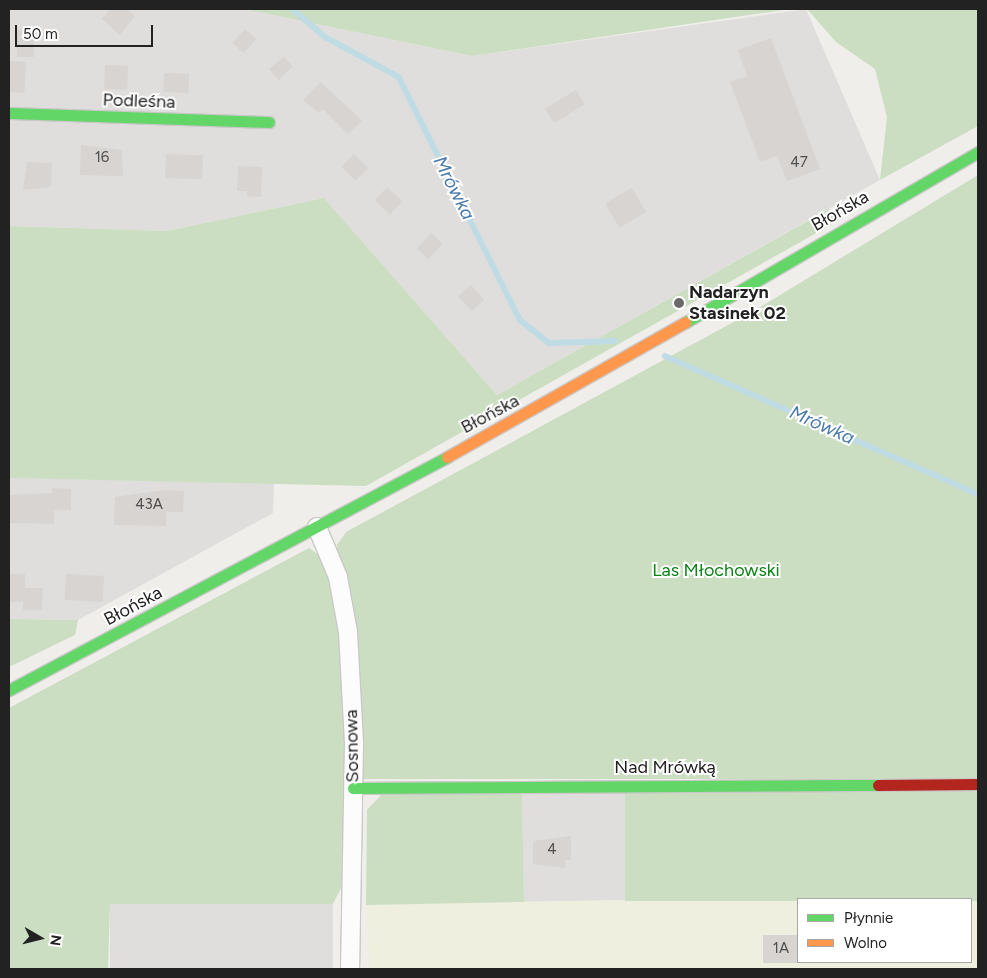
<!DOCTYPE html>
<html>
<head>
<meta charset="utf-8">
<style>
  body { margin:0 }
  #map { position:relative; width:987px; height:978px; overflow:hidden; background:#f0eeeb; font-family:Figtree,sans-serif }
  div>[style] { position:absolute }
  .residential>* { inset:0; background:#dfdedc; transform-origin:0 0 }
  .farmland>* { inset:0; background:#efefdf }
  .forest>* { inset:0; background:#cbdec1; transform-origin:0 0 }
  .stream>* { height:5.5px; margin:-2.75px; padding:0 2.75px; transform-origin:2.75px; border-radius:2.75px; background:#bfdbe3 }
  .building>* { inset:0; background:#d7d4d2; transform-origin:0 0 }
  .roads { filter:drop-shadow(1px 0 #c9c8c7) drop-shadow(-1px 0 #c9c8c7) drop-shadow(0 1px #c9c8c7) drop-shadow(0 -1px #c9c8c7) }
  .street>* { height:18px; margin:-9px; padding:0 9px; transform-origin:9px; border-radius:9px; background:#fdfcfc }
  .fast>* { height:11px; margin:-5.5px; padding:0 5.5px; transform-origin:5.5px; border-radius:5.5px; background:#63d668 }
  .slow>* { height:11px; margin:-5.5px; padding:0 5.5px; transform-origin:5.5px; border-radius:5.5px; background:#ff974d }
  .jam>* { height:11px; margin:-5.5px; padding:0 5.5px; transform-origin:5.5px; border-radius:5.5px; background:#b3261e }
  .dots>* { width:14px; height:14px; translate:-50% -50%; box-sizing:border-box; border:2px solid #fff; border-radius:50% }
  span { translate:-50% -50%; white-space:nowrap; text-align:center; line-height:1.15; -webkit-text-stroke:4px #fff; paint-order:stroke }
  .number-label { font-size:15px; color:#4f4e4e }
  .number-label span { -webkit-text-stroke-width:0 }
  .street-label { font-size:18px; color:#222 }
  .poi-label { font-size:18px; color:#222; font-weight:700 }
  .left { translate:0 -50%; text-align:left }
  .park-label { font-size:18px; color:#0c8416 }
  .water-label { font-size:19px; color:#4a7aab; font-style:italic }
  .frame { position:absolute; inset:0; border:10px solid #222; pointer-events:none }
  .legend { position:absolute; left:797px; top:898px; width:175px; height:65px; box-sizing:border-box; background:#fff; border:1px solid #a7a7a7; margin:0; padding:6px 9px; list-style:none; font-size:15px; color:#222 }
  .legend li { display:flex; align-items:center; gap:10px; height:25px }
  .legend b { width:25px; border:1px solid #a7a7a7 }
  .north { position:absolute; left:15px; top:913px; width:50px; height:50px; -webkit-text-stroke:4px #fff; paint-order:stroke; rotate:98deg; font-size:14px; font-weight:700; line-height:20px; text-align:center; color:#222 }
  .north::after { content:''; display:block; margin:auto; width:18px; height:22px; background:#222; clip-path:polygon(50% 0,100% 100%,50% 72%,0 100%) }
  .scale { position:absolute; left:15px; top:25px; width:138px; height:22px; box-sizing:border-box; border:2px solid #222; border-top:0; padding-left:6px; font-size:15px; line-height:18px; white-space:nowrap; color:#222; -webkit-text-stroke:4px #fff; paint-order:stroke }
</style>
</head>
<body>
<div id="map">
  <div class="residential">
    <div style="clip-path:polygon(9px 9px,244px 9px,472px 56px,806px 9px,880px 180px,497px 395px,324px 198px,167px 231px,9px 226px)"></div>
    <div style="clip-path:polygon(9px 478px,274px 483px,273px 513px,78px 620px,9px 619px)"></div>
    <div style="left:625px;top:790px;width:110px;height:103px;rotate:89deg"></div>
    <div style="left:110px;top:904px;width:223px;height:65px"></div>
  </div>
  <div class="farmland">
    <div style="clip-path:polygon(626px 900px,798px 901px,798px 962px,971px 962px,971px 901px,978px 901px,978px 969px,370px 969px,366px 905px)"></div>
  </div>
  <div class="forest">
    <div style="clip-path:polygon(244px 9px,790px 9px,472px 56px)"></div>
    <div style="clip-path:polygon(807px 9px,978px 9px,978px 126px,880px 180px,887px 117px,875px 69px,836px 42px)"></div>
    <div style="clip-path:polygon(978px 175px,978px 779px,360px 779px,337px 545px,346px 532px,752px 312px)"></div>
    <div style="clip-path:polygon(324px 198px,497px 395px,829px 209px,836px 222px,366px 486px,9px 478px,9px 226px,167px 231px)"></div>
    <div style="clip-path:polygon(309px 548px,320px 556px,328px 570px,339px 620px,347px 744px,341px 888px,333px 904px,110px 904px,108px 969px,9px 969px,9px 708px)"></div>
    <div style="clip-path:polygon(9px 619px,78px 620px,75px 635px,9px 667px)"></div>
    <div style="left:978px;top:788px;width:113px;height:353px;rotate:90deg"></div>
    <div style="clip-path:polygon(522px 793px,524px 902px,366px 905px,367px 810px,381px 795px)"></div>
  </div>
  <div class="stream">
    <div style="left:293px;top:9px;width:43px;rotate:41.2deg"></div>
    <div style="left:325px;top:37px;width:84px;rotate:28.4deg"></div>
    <div style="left:399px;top:77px;width:271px;rotate:63.5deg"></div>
    <div style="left:520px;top:320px;width:37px;rotate:38deg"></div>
    <div style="left:549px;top:343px;width:66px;rotate:-1.7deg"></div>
    <div style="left:665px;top:356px;width:342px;rotate:23.8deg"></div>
  </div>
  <div class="building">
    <div style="clip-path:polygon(110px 9px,127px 9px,135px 16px,120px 35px,102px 19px)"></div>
    <div style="left:245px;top:29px;width:15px;height:19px;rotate:42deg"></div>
    <div style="left:17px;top:30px;width:17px;height:27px"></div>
    <div style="clip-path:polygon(771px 38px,820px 169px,787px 181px,777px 156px,760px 162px,730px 82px,747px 76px,738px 50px)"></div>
    <div style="clip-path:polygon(283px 57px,293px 66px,279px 80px,269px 69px)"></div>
    <div style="left:9px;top:61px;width:17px;height:31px;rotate:3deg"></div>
    <div style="left:105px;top:65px;width:23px;height:24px;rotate:2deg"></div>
    <div style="left:164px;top:73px;width:25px;height:19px;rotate:2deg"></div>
    <div style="clip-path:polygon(321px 82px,362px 121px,348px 134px,323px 109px,319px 113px,303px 100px)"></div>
    <div style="left:576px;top:90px;width:17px;height:36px;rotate:59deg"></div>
    <div style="clip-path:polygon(81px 145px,122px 150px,123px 176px,80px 175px)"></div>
    <div style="left:166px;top:154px;width:37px;height:24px;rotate:2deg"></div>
    <div style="left:354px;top:154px;width:20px;height:18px;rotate:45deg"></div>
    <div style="clip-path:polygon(27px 162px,52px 163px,51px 187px,23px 190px)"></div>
    <div style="clip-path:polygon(238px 166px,262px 167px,261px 197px,247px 196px,247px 191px,237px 191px)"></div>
    <div style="left:387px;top:187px;width:21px;height:18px;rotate:43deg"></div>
    <div style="left:632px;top:188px;width:28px;height:31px;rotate:60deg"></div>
    <div style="left:431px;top:233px;width:16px;height:21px;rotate:43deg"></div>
    <div style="left:471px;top:285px;width:20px;height:17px;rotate:49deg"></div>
    <div style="clip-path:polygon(52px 488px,71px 489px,71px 510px,54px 510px,54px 524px,9px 523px,9px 495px,52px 493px)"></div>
    <div style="clip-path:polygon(165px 490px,184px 491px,183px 512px,166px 512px,166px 526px,114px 525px,115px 497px)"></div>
    <div style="clip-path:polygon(9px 574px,25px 574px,25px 588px,43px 588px,42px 610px,23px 610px,23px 602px,9px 602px)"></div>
    <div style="left:66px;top:574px;width:38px;height:26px;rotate:3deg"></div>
    <div style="clip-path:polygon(571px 836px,571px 860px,565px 860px,565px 868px,533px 864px,533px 841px)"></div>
    <div style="left:798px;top:935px;width:28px;height:35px;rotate:90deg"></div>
  </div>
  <div class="roads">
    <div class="street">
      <div style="left:317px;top:527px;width:54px;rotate:67.2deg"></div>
      <div style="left:338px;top:577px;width:56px;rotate:79.7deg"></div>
      <div style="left:348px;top:632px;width:112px;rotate:86.9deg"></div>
      <div style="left:354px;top:744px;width:225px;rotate:91deg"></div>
    </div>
    <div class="fast">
      <div style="left:9px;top:113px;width:260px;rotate:2deg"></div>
      <div style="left:686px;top:322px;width:338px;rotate:-30.2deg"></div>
      <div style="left:9px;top:690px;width:496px;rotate:-28deg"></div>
      <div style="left:353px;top:788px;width:525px;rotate:-0.33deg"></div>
    </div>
    <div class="slow">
      <div style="left:447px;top:457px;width:274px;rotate:-29.5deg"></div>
    </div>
    <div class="jam">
      <div style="left:878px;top:785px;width:100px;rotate:-0.6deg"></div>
    </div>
  </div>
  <div class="dots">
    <div style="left:679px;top:303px;background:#6a6968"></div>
  </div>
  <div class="number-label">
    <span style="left:102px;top:158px">16</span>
    <span style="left:799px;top:163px">47</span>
    <span style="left:149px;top:505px">43A</span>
    <span style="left:552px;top:850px">4</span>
    <span style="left:781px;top:949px">1A</span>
  </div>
  <div class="street-label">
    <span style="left:139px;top:101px;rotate:2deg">Podleśna</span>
    <span style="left:840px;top:211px;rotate:-30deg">Błońska</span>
    <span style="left:490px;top:414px;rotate:-28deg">Błońska</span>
    <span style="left:133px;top:606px;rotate:-28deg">Błońska</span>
    <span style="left:352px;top:746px;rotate:-91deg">Sosnowa</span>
    <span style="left:665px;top:767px">Nad Mrówką</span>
  </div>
  <div class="poi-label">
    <span class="left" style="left:689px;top:303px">Nadarzyn<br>Stasinek 02</span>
  </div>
  <div class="park-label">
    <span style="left:716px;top:570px">Las Młochowski</span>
  </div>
  <div class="water-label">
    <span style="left:454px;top:188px;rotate:63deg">Mrówka</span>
    <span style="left:822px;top:425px;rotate:24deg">Mrówka</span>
  </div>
  <div class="frame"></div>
  <ul class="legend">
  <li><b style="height:6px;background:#63d668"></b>Płynnie</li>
  <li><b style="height:6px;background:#ff974d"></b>Wolno</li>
  </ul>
  <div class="north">N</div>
  <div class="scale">50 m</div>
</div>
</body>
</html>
